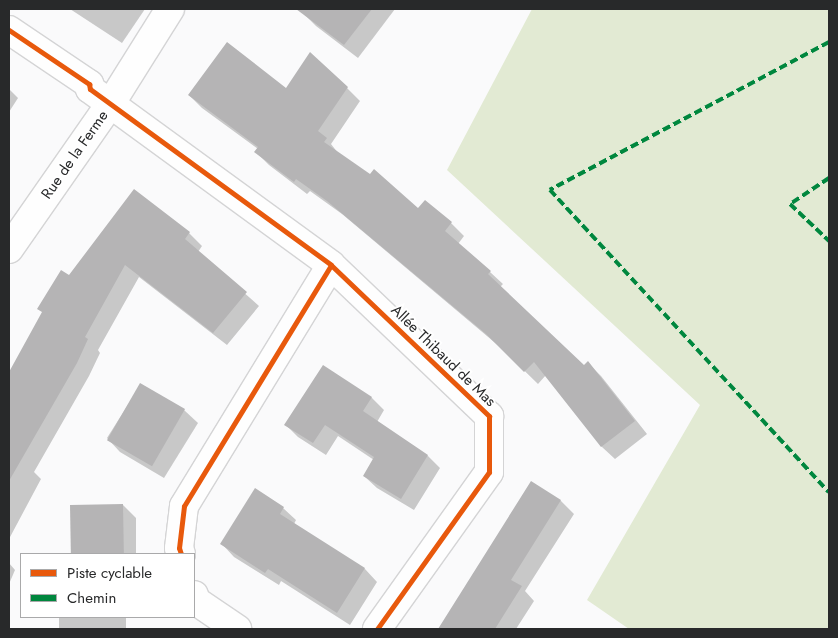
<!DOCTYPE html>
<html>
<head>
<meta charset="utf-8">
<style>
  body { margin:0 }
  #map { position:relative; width:838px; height:638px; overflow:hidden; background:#fafafb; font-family:Jost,sans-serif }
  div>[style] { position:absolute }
  .green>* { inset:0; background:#e2ead3 }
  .shadow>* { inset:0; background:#0003; transform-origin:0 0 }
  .building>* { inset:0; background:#b5b4b5; transform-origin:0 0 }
  .roads { filter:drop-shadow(1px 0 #d4d4d5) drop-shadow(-1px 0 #d4d4d5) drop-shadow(0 1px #d4d4d5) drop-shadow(0 -1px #d4d4d5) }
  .minor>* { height:28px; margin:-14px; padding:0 14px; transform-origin:14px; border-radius:14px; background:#fefefe }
  .quiet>* { height:4px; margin-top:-2px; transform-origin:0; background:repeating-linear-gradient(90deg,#00873e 0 8px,transparent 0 12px) }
  .cycleway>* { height:5px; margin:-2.5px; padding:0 2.5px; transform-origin:2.5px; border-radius:2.5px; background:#e8590c }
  span { translate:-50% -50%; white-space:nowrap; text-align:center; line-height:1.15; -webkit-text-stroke:4px #fff; paint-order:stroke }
  .street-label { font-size:15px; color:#28292a }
  .frame { position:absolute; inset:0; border:10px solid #28292a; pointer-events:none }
  .legend { position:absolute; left:20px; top:553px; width:175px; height:65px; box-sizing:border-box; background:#fff; border:1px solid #a9a9aa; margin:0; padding:6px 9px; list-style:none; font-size:15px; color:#28292a }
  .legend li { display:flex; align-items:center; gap:10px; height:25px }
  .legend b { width:25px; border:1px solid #a9a9aa }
</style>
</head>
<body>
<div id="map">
  <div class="green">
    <div style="clip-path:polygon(532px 9px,829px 9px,829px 629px,629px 629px,587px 600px,700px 405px,447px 170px)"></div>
  </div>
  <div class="shadow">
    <div style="clip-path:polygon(70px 9px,145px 9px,122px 43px)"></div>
    <div style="clip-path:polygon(306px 9px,395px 9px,358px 58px,316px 26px,303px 13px)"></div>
    <div style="clip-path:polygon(347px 88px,360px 101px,331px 144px,338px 153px,418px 210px,451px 223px,464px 236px,458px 244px,490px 272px,503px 284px,500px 287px,584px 366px,588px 363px,601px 376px,647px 434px,615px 459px,602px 447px,546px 375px,538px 384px,500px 347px,342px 214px,310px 191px,307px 194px,269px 165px,256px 152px,258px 149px,202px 108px,189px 95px)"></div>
    <div style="clip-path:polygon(9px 89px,18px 98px,9px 112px)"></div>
    <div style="clip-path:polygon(134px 191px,189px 233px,202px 246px,198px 252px,259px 306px,227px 345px,139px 277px,98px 350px,100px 353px,89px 376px,34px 472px,41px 479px,9px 539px,9px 374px,43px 313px)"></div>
    <div style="clip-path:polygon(323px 367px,372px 398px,384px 410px,377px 422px,428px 456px,440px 468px,414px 510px,377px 488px,364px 476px,374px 460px,338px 436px,326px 455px,298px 437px,286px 425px)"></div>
    <div style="clip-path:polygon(141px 384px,184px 410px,198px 423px,164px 478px,120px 452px,107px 438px)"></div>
    <div style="clip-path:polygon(531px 483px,561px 501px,574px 514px,525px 591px,534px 601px,516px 629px,451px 629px,444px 622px)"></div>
    <div style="clip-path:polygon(123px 505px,136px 518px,136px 554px,73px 554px,72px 507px)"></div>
    <div style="clip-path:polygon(283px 508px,296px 520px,294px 524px,365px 569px,377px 582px,350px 625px,281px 581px,279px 585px,234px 557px,222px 544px)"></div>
    <div style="clip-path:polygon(9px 563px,15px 570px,9px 584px)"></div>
    <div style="left:59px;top:617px;width:67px;height:12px"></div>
  </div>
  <div class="building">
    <div style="clip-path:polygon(296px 9px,372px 9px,344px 45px)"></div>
    <div style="clip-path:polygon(227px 42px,286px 88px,310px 52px,348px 87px,318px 131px,327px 138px,324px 142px,370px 174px,374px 169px,418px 208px,425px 200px,452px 222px,445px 231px,491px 271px,488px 274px,584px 365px,588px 361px,635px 421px,601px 447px,534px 362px,524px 372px,486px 334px,327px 201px,296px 179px,294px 182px,254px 152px,258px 147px,188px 95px)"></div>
    <div style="clip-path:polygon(134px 189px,190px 232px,185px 239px,247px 292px,213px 333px,125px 265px,85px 337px,88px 339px,77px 363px,9px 481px,9px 372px,42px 312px,37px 309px,61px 270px,69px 275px)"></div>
    <div style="clip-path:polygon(323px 365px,372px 397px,363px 411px,428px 455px,401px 499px,363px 476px,374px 457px,325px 425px,313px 443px,284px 425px)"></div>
    <div style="left:140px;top:383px;width:52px;height:66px;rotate:30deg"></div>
    <div style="clip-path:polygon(531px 481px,561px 500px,511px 580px,522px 586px,495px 629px,438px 629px)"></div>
    <div style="clip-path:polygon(255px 488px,284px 507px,280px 514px,365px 568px,337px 613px,268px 569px,265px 573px,220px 544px)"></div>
    <div style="left:123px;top:504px;width:50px;height:53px;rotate:89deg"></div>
  </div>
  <div class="roads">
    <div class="minor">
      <div style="left:9px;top:30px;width:97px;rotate:34deg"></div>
      <div style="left:89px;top:84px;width:5px;rotate:79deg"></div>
      <div style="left:90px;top:89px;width:298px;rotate:36.1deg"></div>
      <div style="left:331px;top:265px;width:219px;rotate:43.7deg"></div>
      <div style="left:489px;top:416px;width:56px;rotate:90deg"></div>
      <div style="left:489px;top:472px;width:193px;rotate:125.5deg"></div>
      <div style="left:9px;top:249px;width:178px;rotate:-55.1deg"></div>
      <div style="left:111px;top:103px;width:111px;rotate:-57.9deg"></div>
      <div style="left:181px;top:554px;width:6px;rotate:-108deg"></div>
      <div style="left:179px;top:548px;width:42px;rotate:-83.2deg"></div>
      <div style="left:184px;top:506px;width:282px;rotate:-58.6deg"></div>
      <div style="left:194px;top:595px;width:6px;rotate:72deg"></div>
      <div style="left:196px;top:601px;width:50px;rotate:34.3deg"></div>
    </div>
  </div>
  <div class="quiet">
    <div style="left:829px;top:42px;width:316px;rotate:152.1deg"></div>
    <div style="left:550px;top:190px;width:411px;rotate:47.3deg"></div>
    <div style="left:829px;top:178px;width:47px;rotate:146.3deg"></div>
    <div style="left:790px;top:204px;width:54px;rotate:43.5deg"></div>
  </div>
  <div class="cycleway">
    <div style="left:9px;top:30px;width:97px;rotate:34deg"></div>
    <div style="left:89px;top:84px;width:5px;rotate:79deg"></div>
    <div style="left:90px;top:89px;width:298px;rotate:36.1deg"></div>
    <div style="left:331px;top:265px;width:219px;rotate:43.7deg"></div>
    <div style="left:489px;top:416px;width:56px;rotate:90deg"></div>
    <div style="left:489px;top:472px;width:193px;rotate:125.5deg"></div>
    <div style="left:181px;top:554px;width:6px;rotate:-108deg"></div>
    <div style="left:179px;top:548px;width:42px;rotate:-83.2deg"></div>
    <div style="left:184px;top:506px;width:282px;rotate:-58.6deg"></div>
  </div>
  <div class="street-label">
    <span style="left:75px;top:155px;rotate:-55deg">Rue de la Ferme</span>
    <span style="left:443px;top:356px;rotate:44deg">Allée Thibaud de Mas</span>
  </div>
  <div class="frame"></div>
  <ul class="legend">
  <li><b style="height:6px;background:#e8590c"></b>Piste cyclable</li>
  <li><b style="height:6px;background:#00873e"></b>Chemin</li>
  </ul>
</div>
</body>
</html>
